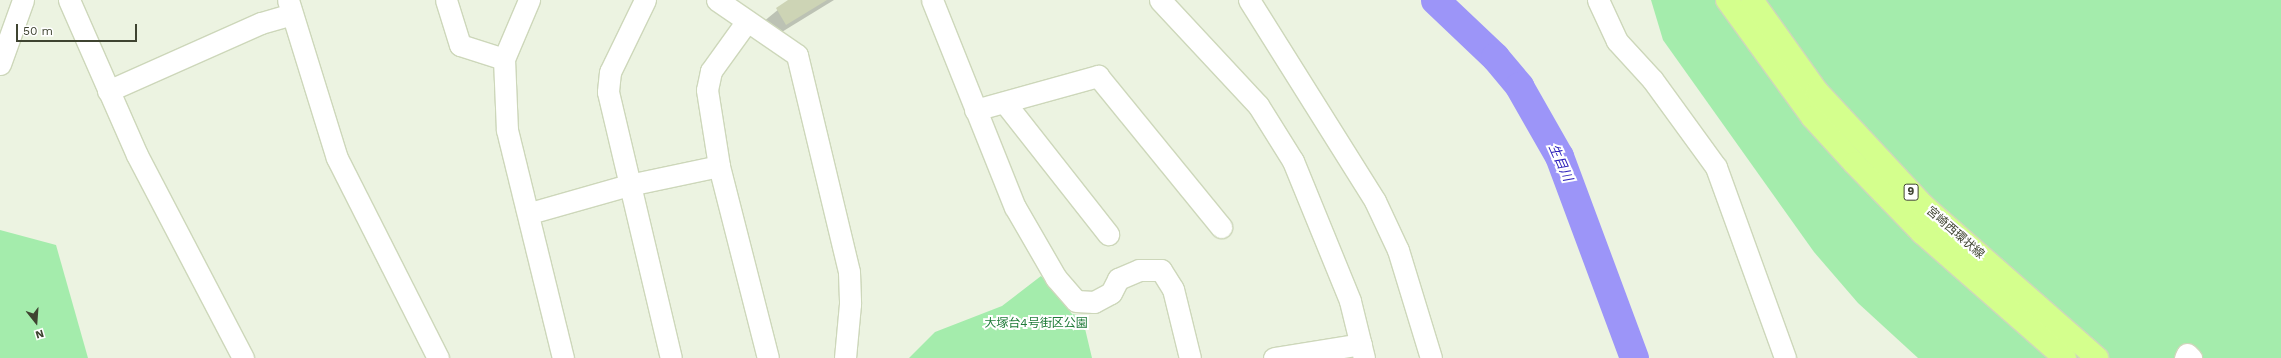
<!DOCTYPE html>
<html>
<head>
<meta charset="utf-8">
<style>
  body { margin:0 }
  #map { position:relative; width:2281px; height:358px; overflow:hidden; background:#ecf3e1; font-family:"Work Sans","Noto Sans JP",sans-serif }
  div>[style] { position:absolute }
  .green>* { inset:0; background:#a4ecac }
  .shadow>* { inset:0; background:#0003 }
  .river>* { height:29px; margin:-14.5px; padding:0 14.5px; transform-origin:14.5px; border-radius:14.5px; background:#9c95f8 }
  .building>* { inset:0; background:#cdd4b5 }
  .roads { filter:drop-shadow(1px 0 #cdd7ba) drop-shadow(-1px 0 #cdd7ba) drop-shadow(0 1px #cdd7ba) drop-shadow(0 -1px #cdd7ba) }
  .minor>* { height:21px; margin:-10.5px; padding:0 10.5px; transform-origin:10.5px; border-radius:10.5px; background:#fff }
  .major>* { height:22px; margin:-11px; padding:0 11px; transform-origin:11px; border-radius:11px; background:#d4ff8d }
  span { translate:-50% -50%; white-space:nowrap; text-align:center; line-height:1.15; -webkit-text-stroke:4px #fff; paint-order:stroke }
  .shield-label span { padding:1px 3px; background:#fff; border:1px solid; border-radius:3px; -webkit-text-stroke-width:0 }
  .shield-label { font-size:11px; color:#3f4431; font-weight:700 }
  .street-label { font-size:12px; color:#3f4431 }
  .park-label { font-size:12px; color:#1f7b39 }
  .water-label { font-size:13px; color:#2d21ba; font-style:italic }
  .north { position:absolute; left:16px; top:302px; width:40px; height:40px; -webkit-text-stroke:3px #fff; paint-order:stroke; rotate:163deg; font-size:11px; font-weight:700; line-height:16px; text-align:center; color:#3f4431 }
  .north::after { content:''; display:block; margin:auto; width:14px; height:18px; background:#3f4431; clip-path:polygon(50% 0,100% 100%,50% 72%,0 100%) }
  .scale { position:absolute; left:16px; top:24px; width:121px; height:18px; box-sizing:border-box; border:2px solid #3f4431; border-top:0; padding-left:5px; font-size:12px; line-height:14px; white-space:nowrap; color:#3f4431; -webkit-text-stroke:3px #fff; paint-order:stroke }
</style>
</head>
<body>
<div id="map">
  <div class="green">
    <div style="clip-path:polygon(1651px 0,2281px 0,2281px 358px,1918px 358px,1858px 303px,1814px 252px,1663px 40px)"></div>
    <div style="clip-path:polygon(0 230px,56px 245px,88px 358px,0 358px)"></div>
    <div style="clip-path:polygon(1041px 276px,1072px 314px,1082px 316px,1092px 358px,909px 358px,935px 332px,1002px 306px)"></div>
  </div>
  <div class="shadow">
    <div style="clip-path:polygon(790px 0,834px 0,772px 38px,763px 22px)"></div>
  </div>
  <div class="river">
    <div style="left:1435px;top:0;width:83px;rotate:43.5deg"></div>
    <div style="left:1495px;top:57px;width:38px;rotate:50deg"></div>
    <div style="left:1519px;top:86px;width:81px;rotate:60.3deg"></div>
    <div style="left:1559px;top:156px;width:215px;rotate:69.6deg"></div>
  </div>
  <div class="building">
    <div style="clip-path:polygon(788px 0,827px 0,786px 25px,776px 8px)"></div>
  </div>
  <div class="roads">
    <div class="minor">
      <div style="left:69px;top:0;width:169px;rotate:66.3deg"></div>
      <div style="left:137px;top:155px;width:229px;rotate:62.4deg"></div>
      <div style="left:288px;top:0;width:165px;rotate:72.8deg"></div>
      <div style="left:337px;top:158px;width:224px;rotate:63.2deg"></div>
      <div style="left:446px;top:0;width:47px;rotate:72.7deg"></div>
      <div style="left:460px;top:45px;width:46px;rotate:17.7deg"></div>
      <div style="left:529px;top:0;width:64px;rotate:113deg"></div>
      <div style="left:504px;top:59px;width:71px;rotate:87.6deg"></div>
      <div style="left:507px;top:130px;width:235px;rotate:76.2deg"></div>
      <div style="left:645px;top:0;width:80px;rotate:115.9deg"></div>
      <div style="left:610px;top:72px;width:20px;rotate:96deg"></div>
      <div style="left:608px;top:92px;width:273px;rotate:76.7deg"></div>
      <div style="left:717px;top:0;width:97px;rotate:34.5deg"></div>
      <div style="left:797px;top:55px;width:223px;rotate:76.5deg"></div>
      <div style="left:849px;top:272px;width:32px;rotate:88deg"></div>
      <div style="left:850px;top:304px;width:54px;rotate:95.3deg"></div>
      <div style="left:932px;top:0;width:223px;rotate:68.2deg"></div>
      <div style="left:1015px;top:207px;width:82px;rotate:60deg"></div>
      <div style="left:1056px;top:278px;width:30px;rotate:49deg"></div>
      <div style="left:1076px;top:301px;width:18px;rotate:3deg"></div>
      <div style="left:1094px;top:302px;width:19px;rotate:-28deg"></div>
      <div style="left:1111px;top:293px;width:16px;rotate:-63deg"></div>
      <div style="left:1118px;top:279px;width:23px;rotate:-23deg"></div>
      <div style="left:1139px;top:270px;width:22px"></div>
      <div style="left:1161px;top:270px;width:22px;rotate:58deg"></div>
      <div style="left:1173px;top:289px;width:71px;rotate:76.2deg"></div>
      <div style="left:1160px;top:0;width:144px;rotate:47deg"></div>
      <div style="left:1258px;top:105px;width:66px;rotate:58deg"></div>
      <div style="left:1293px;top:161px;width:151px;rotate:67.8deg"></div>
      <div style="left:1350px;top:301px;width:59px;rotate:76.2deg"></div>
      <div style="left:1249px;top:0;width:237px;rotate:57.9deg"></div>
      <div style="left:1375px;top:201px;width:54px;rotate:64.9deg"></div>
      <div style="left:1398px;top:250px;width:113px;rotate:73deg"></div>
      <div style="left:1598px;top:0;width:45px;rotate:65.1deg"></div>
      <div style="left:1617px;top:41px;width:52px;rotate:47.4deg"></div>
      <div style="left:1652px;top:79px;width:109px;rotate:54deg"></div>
      <div style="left:1716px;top:167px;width:203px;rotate:70.1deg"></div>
      <div style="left:747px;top:21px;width:62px;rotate:125.8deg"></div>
      <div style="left:711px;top:71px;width:19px;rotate:102deg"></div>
      <div style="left:707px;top:90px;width:77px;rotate:81deg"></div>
      <div style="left:719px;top:166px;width:198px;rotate:75.7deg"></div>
      <div style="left:0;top:64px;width:68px;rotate:-70.2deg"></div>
      <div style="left:108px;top:91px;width:167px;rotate:-24deg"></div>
      <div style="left:261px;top:23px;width:32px;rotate:-16deg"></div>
      <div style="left:1005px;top:103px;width:167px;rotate:51.8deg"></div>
      <div style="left:975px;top:110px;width:128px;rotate:-15.5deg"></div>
      <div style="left:1098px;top:76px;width:195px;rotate:50.8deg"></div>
      <div style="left:530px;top:213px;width:103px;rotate:-15.8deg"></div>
      <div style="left:629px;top:185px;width:92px;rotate:-11.9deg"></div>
      <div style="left:1274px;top:358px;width:88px;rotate:-9.1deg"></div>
      <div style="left:2185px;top:358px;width:4px;rotate:-63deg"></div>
      <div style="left:2187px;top:354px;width:6px;rotate:45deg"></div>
    </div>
    <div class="major">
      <div style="left:1727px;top:0;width:145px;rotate:54deg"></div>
      <div style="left:1812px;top:117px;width:62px;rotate:47.6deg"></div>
      <div style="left:1854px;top:163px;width:98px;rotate:45.8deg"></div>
      <div style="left:1922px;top:233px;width:190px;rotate:41.2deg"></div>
      <div style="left:1752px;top:0;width:112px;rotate:54.5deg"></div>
      <div style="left:1817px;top:91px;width:156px;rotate:47.1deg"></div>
      <div style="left:1923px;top:205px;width:232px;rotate:41.3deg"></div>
    </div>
  </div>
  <div class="shield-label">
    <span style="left:1911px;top:192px">9</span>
  </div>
  <div class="street-label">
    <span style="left:1955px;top:233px;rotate:41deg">宮崎西環状線</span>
  </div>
  <div class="park-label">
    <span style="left:1036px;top:324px">大塚台4号街区公園</span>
  </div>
  <div class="water-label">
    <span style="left:1560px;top:163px;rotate:66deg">生目川</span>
  </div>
  <div class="north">N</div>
  <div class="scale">50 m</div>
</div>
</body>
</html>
